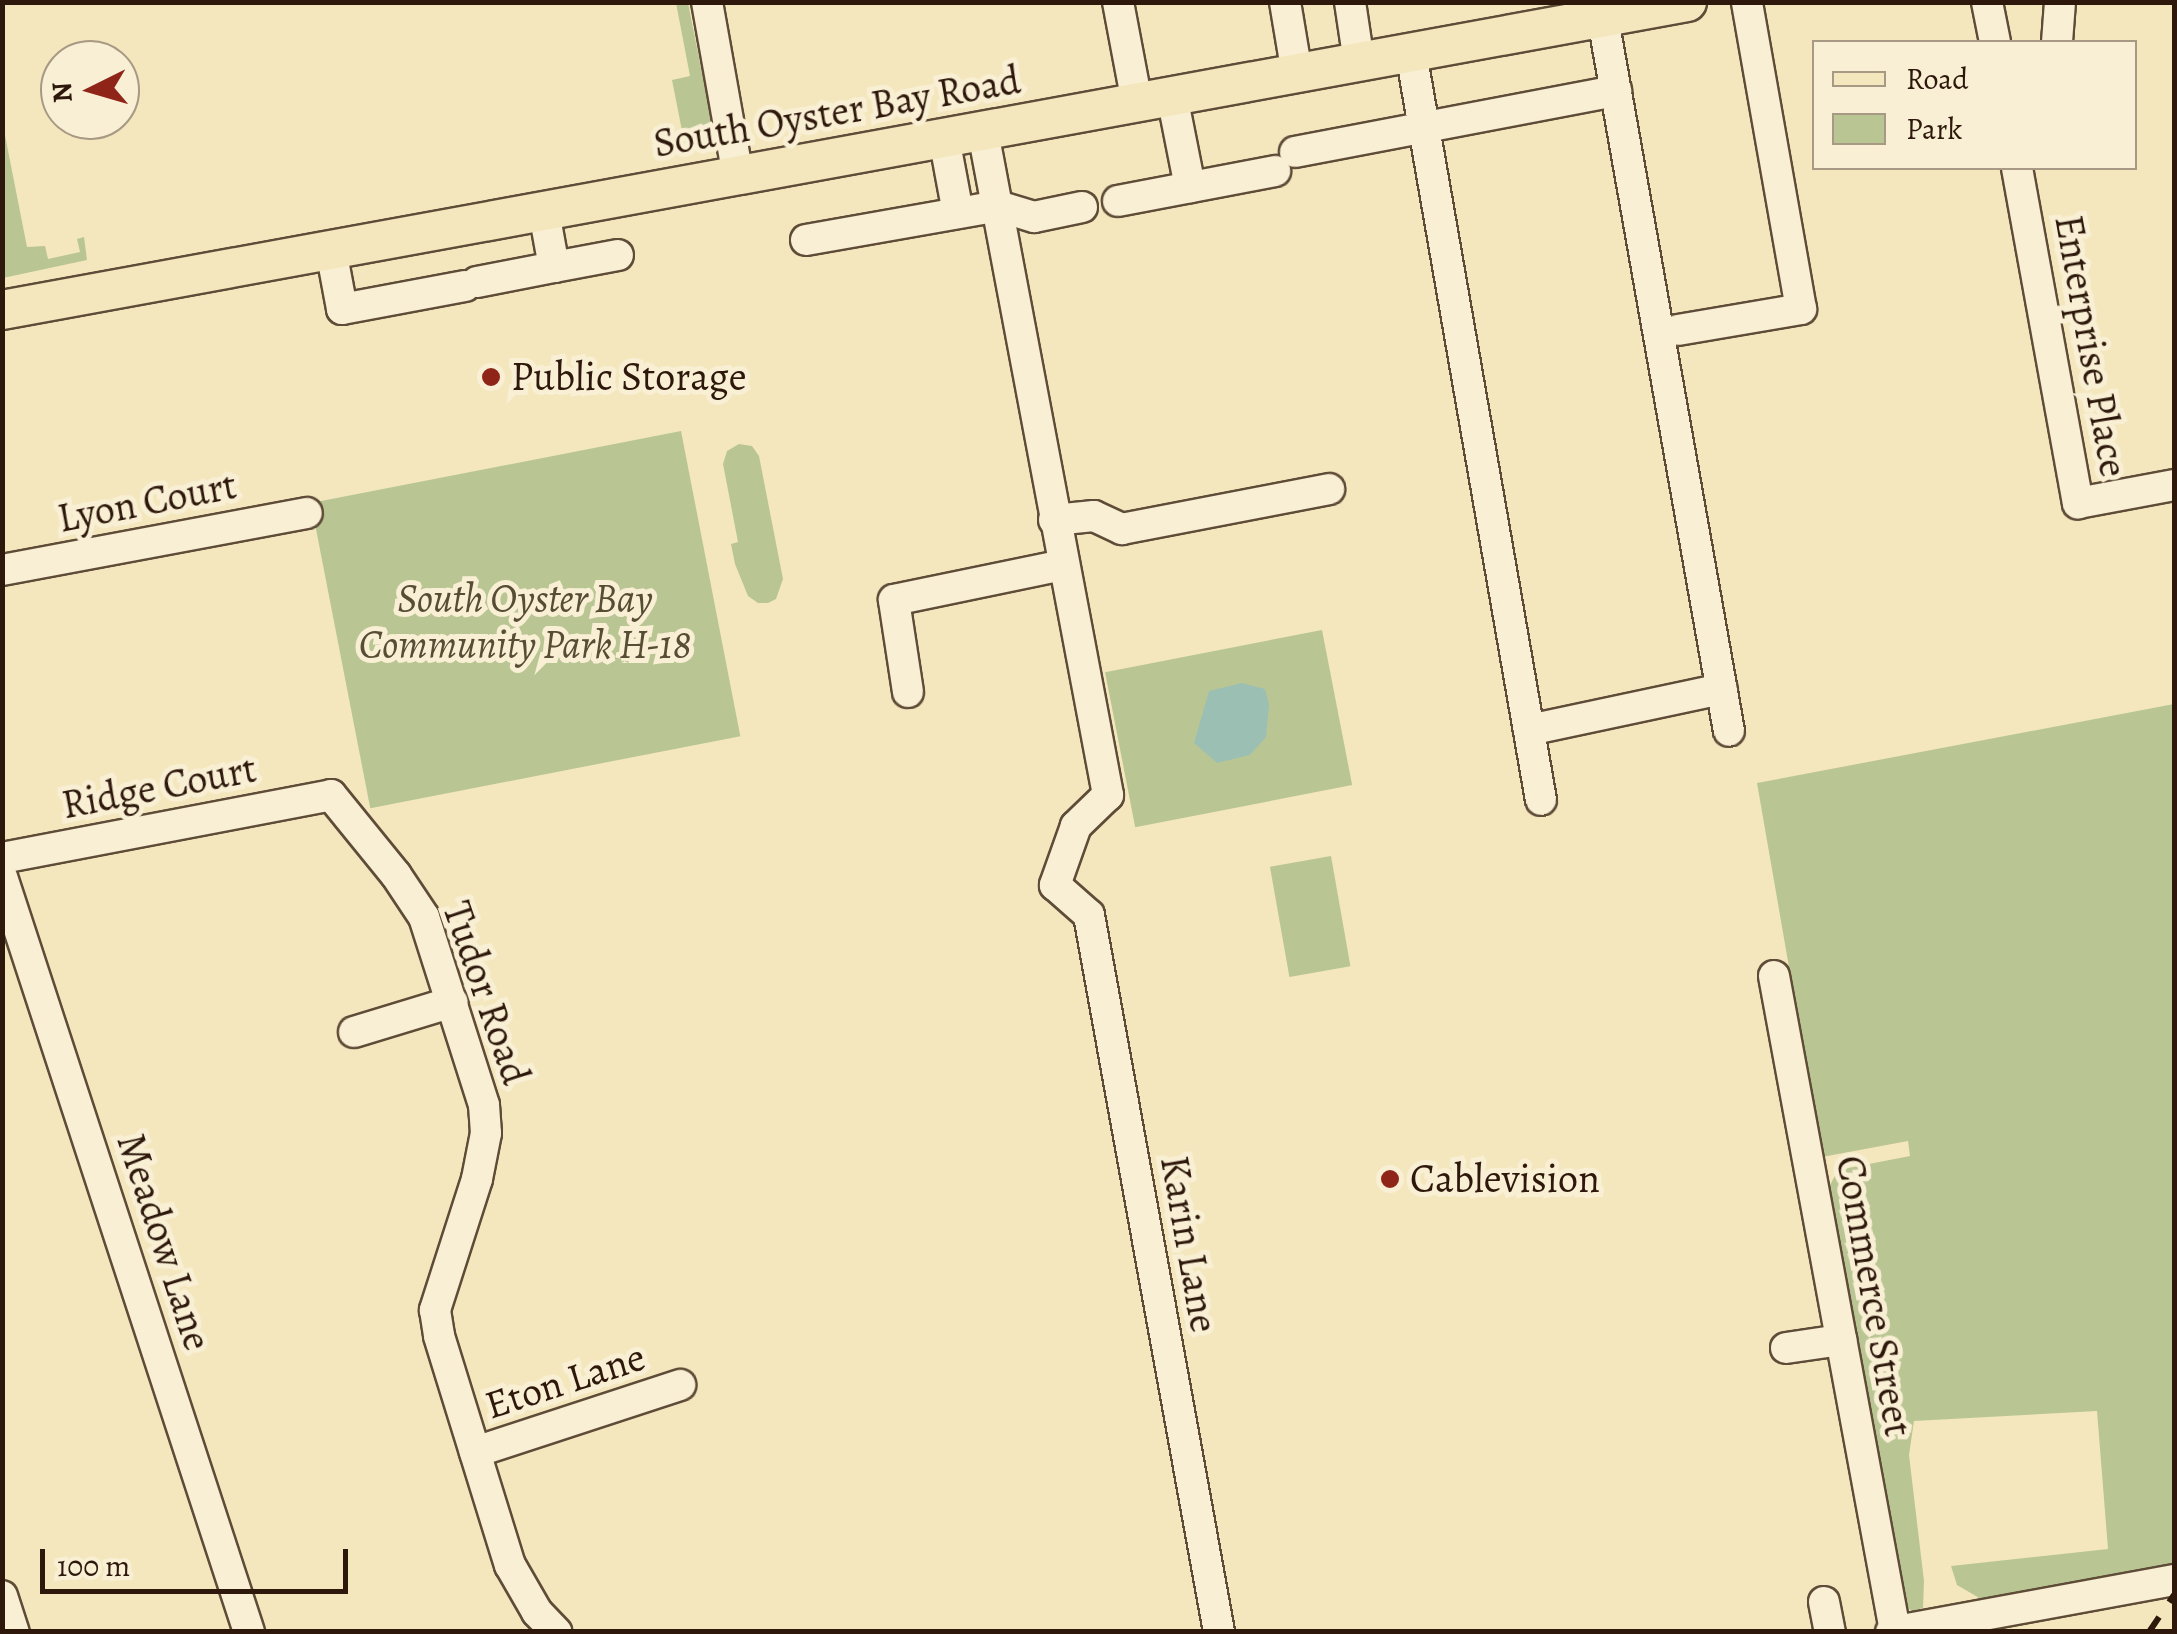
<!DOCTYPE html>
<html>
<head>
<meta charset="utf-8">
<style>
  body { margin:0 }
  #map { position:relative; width:2177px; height:1634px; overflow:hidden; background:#f4e7bd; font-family:Alegreya,serif }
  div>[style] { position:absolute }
  .green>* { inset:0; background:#b9c693; transform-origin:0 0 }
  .water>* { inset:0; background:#9cbfb3 }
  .roads { filter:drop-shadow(2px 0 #5f4c38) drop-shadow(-2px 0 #5f4c38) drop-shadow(0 2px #5f4c38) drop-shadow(0 -2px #5f4c38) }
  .minor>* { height:30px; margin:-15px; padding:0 15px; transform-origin:15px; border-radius:15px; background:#f8efd4 }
  .major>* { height:38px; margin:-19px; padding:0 19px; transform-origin:19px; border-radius:19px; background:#f4e7bd }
  .rail>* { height:6px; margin-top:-3px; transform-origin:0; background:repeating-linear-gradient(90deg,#2d180b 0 18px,transparent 0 36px) }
  .dots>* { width:28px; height:28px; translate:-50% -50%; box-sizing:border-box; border:5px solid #f8efd4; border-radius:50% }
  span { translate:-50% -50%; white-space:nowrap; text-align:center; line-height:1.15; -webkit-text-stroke:10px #f8efd4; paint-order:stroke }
  .street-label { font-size:40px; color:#2d180b }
  .poi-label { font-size:40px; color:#2d180b }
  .left { translate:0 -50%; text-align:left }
  .park-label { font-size:40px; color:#574c34; font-style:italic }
  .frame { position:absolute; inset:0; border:5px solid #2d180b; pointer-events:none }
  .legend { position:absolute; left:1812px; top:40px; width:325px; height:130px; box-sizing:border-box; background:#f8efd4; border:2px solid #a79984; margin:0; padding:12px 18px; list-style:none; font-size:30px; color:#2d180b }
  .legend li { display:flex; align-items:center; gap:20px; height:50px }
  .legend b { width:50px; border:2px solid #a79984 }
  .north { position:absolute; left:40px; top:40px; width:100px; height:100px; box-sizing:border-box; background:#f8efd4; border:2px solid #a79984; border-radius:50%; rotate:265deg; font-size:28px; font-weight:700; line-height:40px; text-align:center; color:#2d180b }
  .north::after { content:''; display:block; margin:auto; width:35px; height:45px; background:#8f2418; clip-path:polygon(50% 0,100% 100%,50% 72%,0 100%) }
  .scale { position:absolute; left:40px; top:1549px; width:308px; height:45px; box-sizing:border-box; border:5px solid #2d180b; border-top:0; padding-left:12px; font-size:30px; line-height:35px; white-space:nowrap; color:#2d180b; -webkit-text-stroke:8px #f8efd4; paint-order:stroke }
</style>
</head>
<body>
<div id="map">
  <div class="green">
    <div style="clip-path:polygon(676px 3px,688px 3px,707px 98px,717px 120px,718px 144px,699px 149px,685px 146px,672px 80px,690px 76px)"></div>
    <div style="clip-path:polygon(2px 120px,27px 247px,45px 246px,48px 259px,80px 252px,77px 239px,84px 237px,87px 260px,3px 278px)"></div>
    <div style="left:681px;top:431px;width:311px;height:377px;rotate:79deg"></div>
    <div style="clip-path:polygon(739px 444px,752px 446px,759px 456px,783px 579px,776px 599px,768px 603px,758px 603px,748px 596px,735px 564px,731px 544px,738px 542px,723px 464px,727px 451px)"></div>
    <div style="left:1322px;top:630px;width:158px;height:221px;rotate:79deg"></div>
    <div style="clip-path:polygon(2174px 704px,2174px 1564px,1981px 1599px,1957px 1585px,1951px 1566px,2108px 1549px,2097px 1411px,1914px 1421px,1909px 1455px,1924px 1581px,1923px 1608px,1912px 1611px,1905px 1606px,1829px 1187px,1838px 1170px,1910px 1156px,1908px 1141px,1822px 1157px,1757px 783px)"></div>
    <div style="left:1331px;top:856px;width:112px;height:62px;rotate:80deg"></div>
  </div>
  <div class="water">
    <div style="clip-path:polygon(1242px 683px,1265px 689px,1269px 705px,1266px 737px,1250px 755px,1217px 763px,1194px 743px,1209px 691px)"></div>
  </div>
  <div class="roads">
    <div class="minor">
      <div style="left:707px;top:2px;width:177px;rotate:79.9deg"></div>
      <div style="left:1118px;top:2px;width:103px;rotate:79.3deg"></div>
      <div style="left:1285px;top:2px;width:73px;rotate:80.5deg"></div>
      <div style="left:1350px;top:2px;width:61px;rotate:81.5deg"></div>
      <div style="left:1600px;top:2px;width:740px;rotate:79.97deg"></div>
      <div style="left:1987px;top:2px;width:41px;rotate:78.7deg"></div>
      <div style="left:2057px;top:42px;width:40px;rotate:-85.7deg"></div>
      <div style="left:1411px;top:53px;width:758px;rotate:80.13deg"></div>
      <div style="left:1172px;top:96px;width:93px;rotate:78.8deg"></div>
      <div style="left:983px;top:132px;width:675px;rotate:79.32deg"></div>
      <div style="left:1108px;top:795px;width:45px;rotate:135.9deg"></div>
      <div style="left:1076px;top:826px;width:63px;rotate:109.6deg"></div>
      <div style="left:1055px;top:885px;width:45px;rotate:41.4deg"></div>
      <div style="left:1089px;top:915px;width:729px;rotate:79.72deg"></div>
      <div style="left:944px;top:138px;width:76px;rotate:79.4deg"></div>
      <div style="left:1295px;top:152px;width:327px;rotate:-10.8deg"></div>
      <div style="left:2017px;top:168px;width:341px;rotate:79.7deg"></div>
      <div style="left:2078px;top:503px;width:98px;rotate:-10.6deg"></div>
      <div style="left:1118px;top:201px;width:160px;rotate:-10.8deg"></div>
      <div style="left:544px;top:212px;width:56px;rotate:79.7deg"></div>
      <div style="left:554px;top:267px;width:65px;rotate:-10.6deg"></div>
      <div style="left:806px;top:240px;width:195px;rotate:-10deg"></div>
      <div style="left:998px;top:206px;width:38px;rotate:17deg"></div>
      <div style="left:1034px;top:217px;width:49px;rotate:-11.8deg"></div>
      <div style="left:331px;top:250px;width:60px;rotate:79.4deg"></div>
      <div style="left:342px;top:309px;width:125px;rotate:-10.6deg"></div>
      <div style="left:477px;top:282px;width:78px;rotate:-11deg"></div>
      <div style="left:1678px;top:330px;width:125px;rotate:-9.7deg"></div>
      <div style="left:1801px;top:309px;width:312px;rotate:-100deg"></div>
      <div style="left:1054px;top:520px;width:40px;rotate:-5.7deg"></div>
      <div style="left:1094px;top:516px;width:31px;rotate:25deg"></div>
      <div style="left:1122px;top:529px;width:211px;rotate:-10.9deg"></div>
      <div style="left:2px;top:570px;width:310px;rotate:-10.6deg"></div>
      <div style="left:908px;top:692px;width:93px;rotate:-98.7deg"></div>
      <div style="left:894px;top:600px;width:173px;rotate:-11.7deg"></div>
      <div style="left:1529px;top:730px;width:197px;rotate:-12deg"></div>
      <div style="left:2px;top:858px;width:335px;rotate:-10.8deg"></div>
      <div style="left:331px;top:795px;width:103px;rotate:50.9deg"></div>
      <div style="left:396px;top:875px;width:50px;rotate:56.3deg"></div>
      <div style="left:424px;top:917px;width:197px;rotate:72.3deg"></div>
      <div style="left:484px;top:1105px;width:28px;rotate:86deg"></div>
      <div style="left:486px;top:1133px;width:47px;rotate:101.1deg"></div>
      <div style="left:477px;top:1179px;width:138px;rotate:107.8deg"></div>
      <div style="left:435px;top:1310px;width:26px;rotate:81deg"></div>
      <div style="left:439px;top:1336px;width:240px;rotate:72.8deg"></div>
      <div style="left:510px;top:1565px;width:54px;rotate:60.1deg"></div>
      <div style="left:537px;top:1612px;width:28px;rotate:46deg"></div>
      <div style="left:2px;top:877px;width:794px;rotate:71.88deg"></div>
      <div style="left:1774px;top:976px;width:666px;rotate:79.53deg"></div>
      <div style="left:354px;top:1032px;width:103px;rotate:-16.9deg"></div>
      <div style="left:1786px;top:1348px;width:56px;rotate:-8.3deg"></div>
      <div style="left:475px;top:1452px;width:216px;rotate:-18.1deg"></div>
      <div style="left:2px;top:1596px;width:38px;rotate:72deg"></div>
      <div style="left:1824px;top:1602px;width:31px;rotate:79deg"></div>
      <div style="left:1891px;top:1632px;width:288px;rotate:-10.4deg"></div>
    </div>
    <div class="major">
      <div style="left:2px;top:310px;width:1713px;rotate:-10.36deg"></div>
    </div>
  </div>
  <div class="rail">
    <div style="left:2149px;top:1632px;width:45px;rotate:-56deg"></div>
  </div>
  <div class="dots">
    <div style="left:491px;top:377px;background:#8f2418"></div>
    <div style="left:1390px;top:1179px;background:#8f2418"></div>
  </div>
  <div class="street-label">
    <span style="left:837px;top:112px;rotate:-10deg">South Oyster Bay Road</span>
    <span style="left:2091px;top:346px;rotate:80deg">Enterprise Place</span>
    <span style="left:147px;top:502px;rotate:-11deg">Lyon Court</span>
    <span style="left:159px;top:787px;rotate:-11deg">Ridge Court</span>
    <span style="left:486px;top:993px;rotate:71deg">Tudor Road</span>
    <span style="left:164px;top:1242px;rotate:72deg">Meadow Lane</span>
    <span style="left:1189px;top:1244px;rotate:80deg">Karin Lane</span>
    <span style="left:1874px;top:1296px;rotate:80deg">Commerce Street</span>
    <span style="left:565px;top:1381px;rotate:-18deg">Eton Lane</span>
  </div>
  <div class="poi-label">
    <span class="left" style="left:511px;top:377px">Public Storage</span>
    <span class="left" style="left:1410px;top:1179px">Cablevision</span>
  </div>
  <div class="park-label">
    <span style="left:525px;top:622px">South Oyster Bay<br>Community Park H-18</span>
  </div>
  <div class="frame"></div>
  <ul class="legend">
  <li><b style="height:12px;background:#f4e7bd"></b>Road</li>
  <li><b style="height:28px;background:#b9c693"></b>Park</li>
  </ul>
  <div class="north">N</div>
  <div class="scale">100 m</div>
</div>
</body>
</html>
